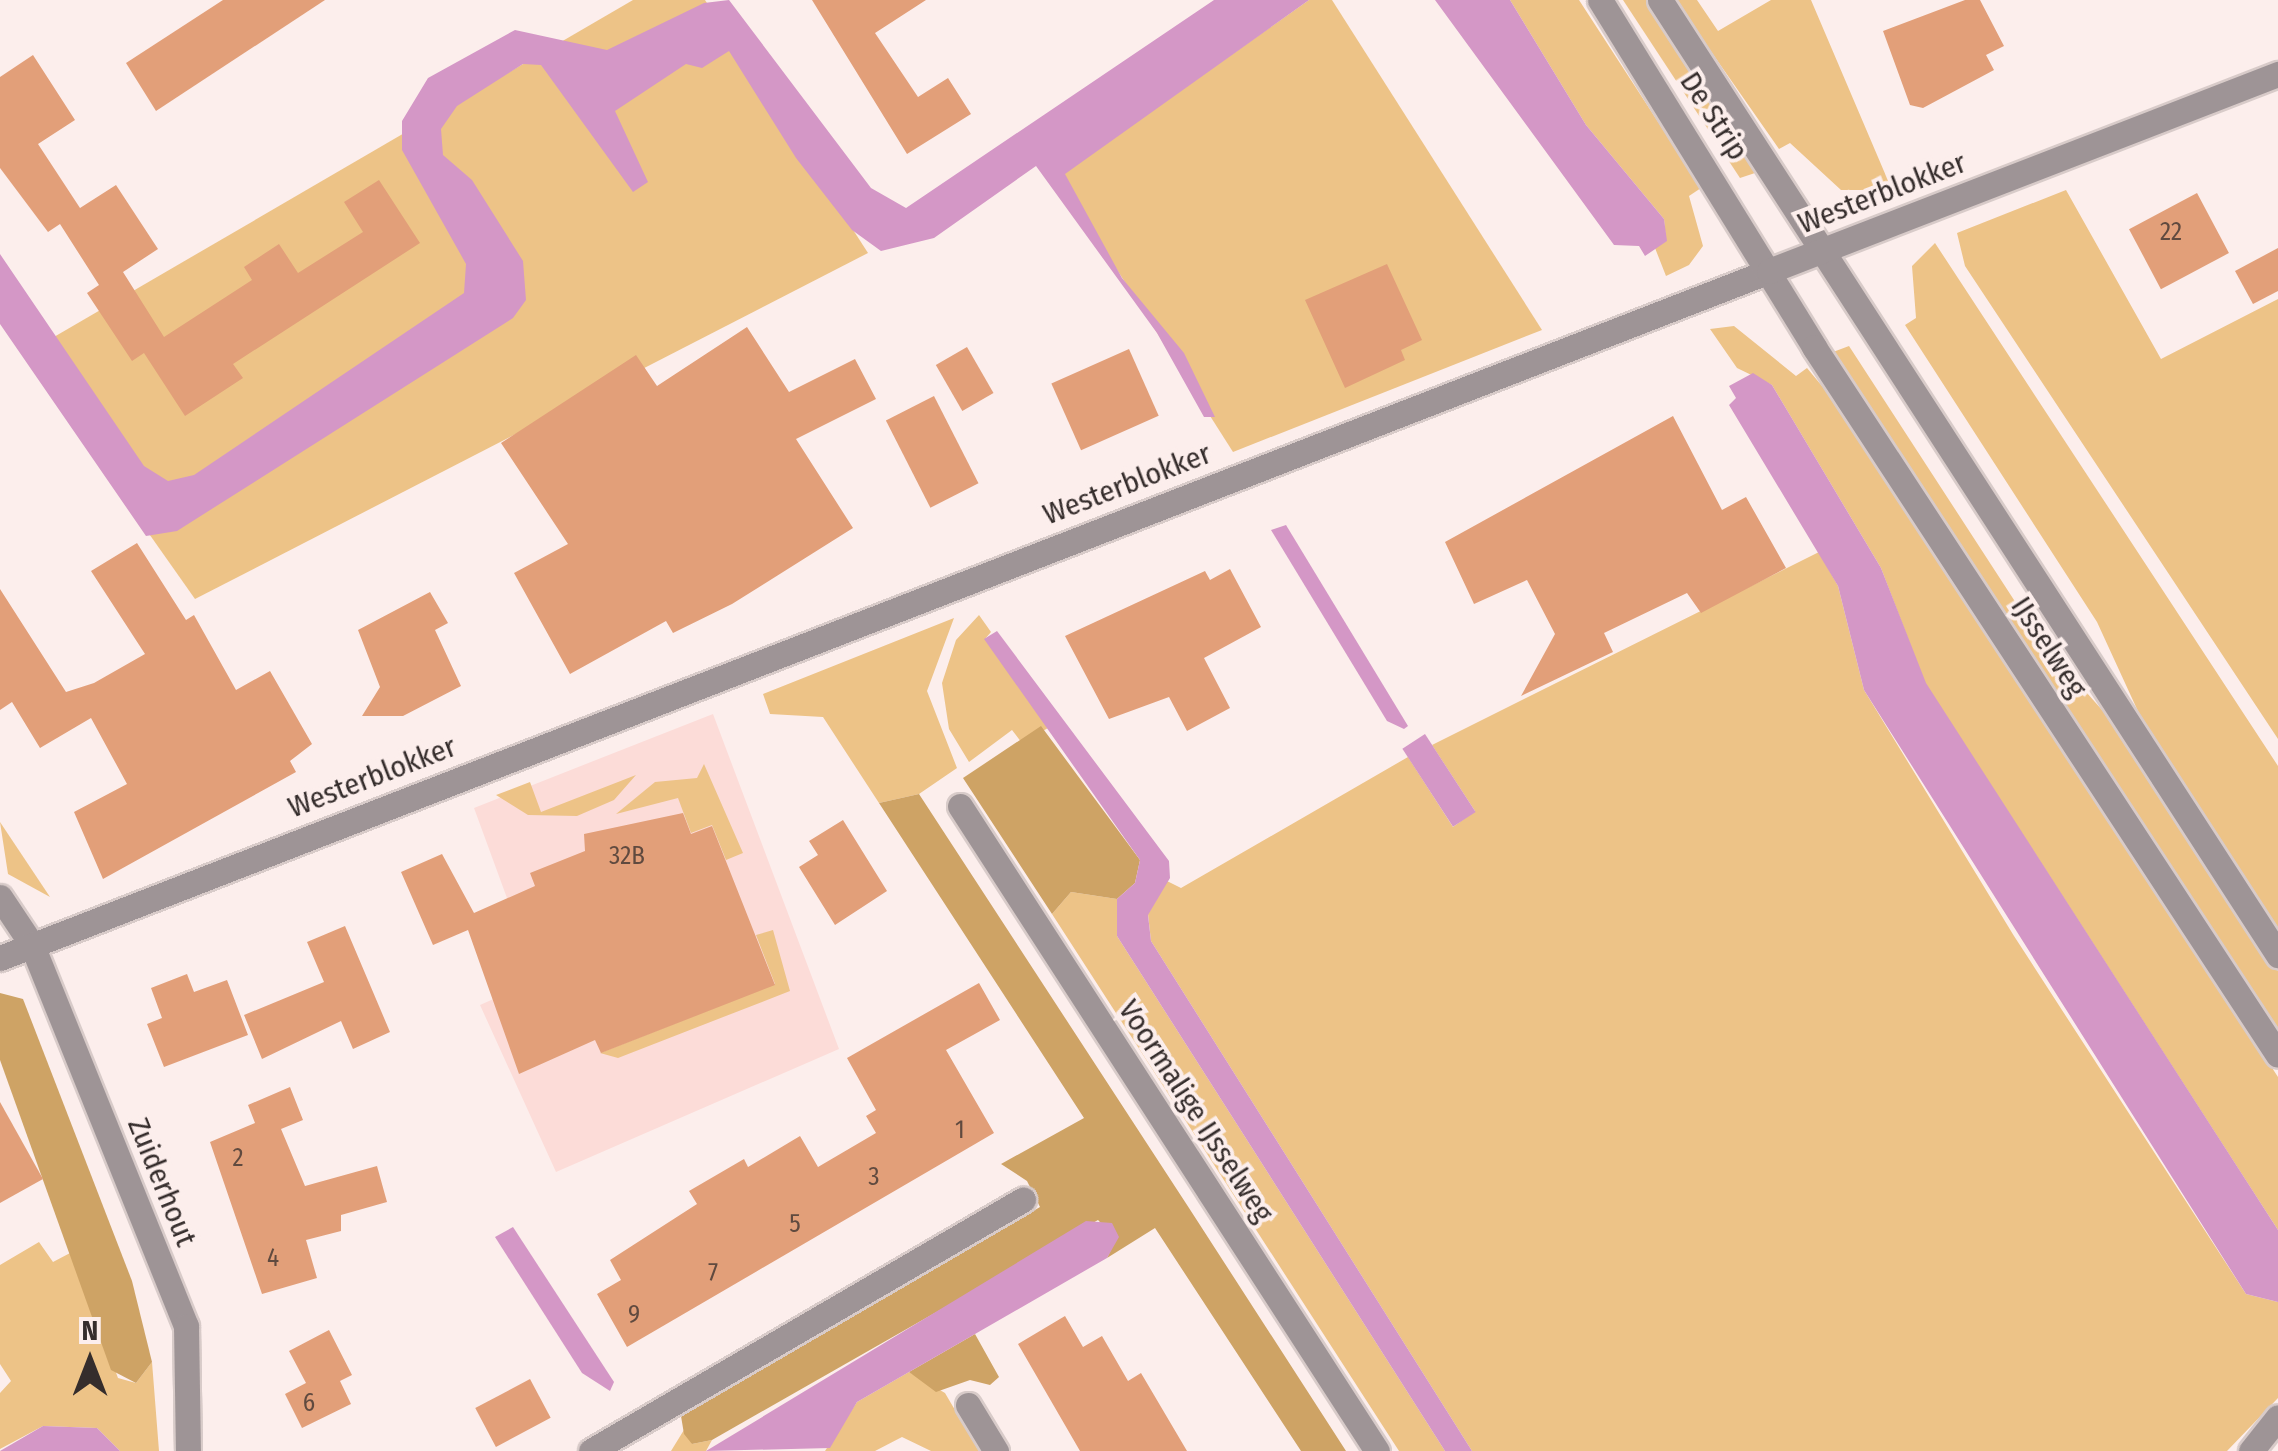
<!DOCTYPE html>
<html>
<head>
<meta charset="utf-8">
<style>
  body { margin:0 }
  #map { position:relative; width:2278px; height:1451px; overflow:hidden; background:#fceeec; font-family:"Fira Sans Condensed",sans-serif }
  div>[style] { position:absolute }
  .built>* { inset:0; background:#fcdcd8 }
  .green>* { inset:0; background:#edc387 }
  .forest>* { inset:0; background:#cea365 }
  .water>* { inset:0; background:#d497c6; transform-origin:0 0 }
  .building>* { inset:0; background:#e29f79; transform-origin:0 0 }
  .roads { filter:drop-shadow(2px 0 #d8cbc9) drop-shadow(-2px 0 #d8cbc9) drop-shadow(0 2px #d8cbc9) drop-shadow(0 -2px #d8cbc9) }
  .minor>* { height:25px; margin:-12.5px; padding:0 12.5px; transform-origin:12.5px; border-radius:12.5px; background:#9e9496 }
  .tertiary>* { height:25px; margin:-12.5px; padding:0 12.5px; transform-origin:12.5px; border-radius:12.5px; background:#9e9496 }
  span { translate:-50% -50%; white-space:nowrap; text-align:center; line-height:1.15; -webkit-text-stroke:8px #fceeec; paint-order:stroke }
  .number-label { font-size:25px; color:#604a3f }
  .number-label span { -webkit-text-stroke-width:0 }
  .street-label { font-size:30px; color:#352d2c }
  .north { position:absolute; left:40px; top:1311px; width:100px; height:100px; -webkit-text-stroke:8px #fceeec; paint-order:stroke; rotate:0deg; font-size:28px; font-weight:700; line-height:40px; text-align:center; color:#352d2c }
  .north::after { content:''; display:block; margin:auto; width:35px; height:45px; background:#352d2c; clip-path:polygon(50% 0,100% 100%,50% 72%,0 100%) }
</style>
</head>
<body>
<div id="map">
  <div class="built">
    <div style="clip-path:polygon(713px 714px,839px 1049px,556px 1172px,480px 1005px,537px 980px,474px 808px)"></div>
  </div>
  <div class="green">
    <div style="clip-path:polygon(633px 0,705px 0,868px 253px,195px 599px,23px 355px)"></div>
    <div style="clip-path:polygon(1309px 0,1332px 0,1542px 330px,1233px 452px,1058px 177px)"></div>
    <div style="clip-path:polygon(1510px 0,1579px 0,1701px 188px,1689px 196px,1703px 246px,1689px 265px,1666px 276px,1655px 248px,1666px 241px,1664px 219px,1586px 125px)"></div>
    <div style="clip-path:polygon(1623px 0,1647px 0,1758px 172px,1740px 178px)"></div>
    <div style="clip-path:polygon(1675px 0,1697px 0,1718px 31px,1771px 0,1811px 0,1892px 190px,1841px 190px,1790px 143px,1779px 149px)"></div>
    <div style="clip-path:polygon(2066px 190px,2161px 359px,2278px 299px,2278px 739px,1965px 266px,1957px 233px)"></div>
    <div style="clip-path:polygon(1935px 243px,2278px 766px,2278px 929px,2142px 720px,2097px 622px,1905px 325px,1916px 318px,1912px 266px)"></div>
    <div style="clip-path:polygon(1734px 326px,1796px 376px,1807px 368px,1851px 421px,2278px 1077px,2278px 1230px,1925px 683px,1881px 568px,1772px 385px,1737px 368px,1710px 329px)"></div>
    <div style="clip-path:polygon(1849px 346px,2040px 640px,2126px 737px,2278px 971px,2278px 1036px,1833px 352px)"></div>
    <div style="clip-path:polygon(1819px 552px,1838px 586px,1864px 690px,2014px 936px,2246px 1294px,2278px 1302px,2278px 1398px,2227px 1451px,1472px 1451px,1151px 941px,1148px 914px,1167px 881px,1181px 888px,1408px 757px,1453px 827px,1475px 811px,1432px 745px)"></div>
    <div style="clip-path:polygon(979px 615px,991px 632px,985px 639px,1048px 728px,1022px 743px,1012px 730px,969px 762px,949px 729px,942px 683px,956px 640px)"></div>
    <div style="clip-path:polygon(954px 618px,927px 691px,957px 768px,919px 794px,879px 803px,823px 717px,770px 714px,763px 694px)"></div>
    <div style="clip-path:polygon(704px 764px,743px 853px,726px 860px,712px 825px,691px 833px,678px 798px,616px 814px,655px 782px,697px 778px)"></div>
    <div style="clip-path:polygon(636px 775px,614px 800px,577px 816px,528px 815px,496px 795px,530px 782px,541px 812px)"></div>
    <div style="clip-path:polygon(0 822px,50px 897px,8px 874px)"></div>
    <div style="clip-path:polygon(1071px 892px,1117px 899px,1117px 936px,1445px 1451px,1399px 1451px,1052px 914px)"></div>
    <div style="clip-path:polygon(773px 930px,790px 991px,618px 1058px,600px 1053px,775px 984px,756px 935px)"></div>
    <div style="clip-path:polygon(39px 1242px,53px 1262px,72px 1252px,118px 1378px,136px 1383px,152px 1362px,159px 1451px,120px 1451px,97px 1428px,43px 1426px,0 1449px,0 1393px,11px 1381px,0 1364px,0 1265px)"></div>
    <div style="clip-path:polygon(909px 1372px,945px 1393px,979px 1451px,931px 1451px,902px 1437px,875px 1451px,825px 1451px,857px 1402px)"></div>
    <div style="clip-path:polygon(687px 1425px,692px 1444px,712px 1440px,706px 1451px,671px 1451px)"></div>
  </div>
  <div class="forest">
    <div style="clip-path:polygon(1041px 726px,1140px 860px,1135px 883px,1117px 899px,1071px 892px,1052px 914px,963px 778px)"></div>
    <div style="clip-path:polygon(919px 794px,1189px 1208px,1346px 1451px,1301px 1451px,1155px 1228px,1107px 1258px,1116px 1239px,1098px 1220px,712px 1440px,692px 1444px,684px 1434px,681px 1416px,1040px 1207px,1027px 1181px,1001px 1164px,1084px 1118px,879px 803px)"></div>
    <div style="clip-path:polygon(0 993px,23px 999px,132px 1281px,152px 1362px,136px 1383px,111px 1370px,0 1060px)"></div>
    <div style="clip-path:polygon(975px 1334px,999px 1377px,990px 1385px,970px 1380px,936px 1392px,909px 1372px)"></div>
  </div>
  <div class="water">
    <div style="clip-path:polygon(729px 0,871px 188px,906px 208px,1214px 0,1309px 0,1065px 174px,1122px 278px,1184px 353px,1215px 417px,1204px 417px,1157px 333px,1036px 166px,934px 238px,881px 251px,852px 230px,796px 158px,729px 51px,702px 68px,686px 64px,615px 111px,648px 182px,633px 192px,541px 65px,523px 64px,457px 106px,441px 129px,443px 155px,472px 180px,523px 261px,526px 300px,513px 318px,177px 531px,146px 536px,0 324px,0 254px,144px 466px,168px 481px,194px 475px,464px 293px,466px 264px,402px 150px,402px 121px,428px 78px,515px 30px,607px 50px,704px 3px)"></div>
    <div style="clip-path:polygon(1435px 0,1510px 0,1586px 125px,1664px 219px,1667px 241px,1645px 256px,1639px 246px,1614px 245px)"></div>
    <div style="clip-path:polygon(1753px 373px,1772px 385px,1881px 568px,1926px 683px,2278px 1230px,2278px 1302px,2246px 1294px,1864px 690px,1838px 586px,1729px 405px,1736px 398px,1729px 386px)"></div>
    <div style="clip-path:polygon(1286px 525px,1408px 726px,1404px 729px,1387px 721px,1271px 530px)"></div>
    <div style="clip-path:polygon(997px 631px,1169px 861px,1170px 878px,1148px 915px,1151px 941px,1472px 1451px,1445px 1451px,1117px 936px,1117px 899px,1135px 883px,1140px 860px,984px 639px)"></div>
    <div style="left:1425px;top:734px;width:93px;height:27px;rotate:57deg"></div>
    <div style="clip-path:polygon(1086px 1221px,1112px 1223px,1119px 1237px,1107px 1258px,857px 1402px,830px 1448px,706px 1451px)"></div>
    <div style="clip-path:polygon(513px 1227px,614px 1382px,610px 1391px,582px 1373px,495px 1237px)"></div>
    <div style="clip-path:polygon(43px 1426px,97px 1428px,120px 1451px,0 1451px)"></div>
  </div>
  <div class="building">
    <div style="clip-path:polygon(223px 0,325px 0,156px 111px,126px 63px)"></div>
    <div style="clip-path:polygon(812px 0,926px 0,875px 33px,918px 97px,948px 78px,971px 114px,907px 154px)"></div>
    <div style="clip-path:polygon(1965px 0,1980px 0,2004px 46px,1986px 55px,1994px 70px,1923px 108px,1910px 105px,1883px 31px)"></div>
    <div style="clip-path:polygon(33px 55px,75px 120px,38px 144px,80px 208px,116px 185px,158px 249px,123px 272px,164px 337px,252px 280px,244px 267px,279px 244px,298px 273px,363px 232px,344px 202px,379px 180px,420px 243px,233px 364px,243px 378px,185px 416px,144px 353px,132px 361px,87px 293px,99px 285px,60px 224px,48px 232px,0 168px,0 77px)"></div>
    <div style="left:2197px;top:193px;width:68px;height:77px;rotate:62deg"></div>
    <div style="clip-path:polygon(2278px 248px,2278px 291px,2253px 304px,2235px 271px)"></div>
    <div style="clip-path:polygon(1387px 264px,1422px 340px,1401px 350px,1405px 360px,1345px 388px,1305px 300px)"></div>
    <div style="clip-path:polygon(747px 327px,789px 392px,855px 359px,876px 399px,796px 439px,853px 528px,732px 604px,673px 633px,666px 621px,570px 674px,514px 573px,568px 544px,501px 443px,636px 355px,657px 386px)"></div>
    <div style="left:967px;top:347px;width:53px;height:36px;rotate:60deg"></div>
    <div style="left:1129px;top:349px;width:73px;height:85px;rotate:66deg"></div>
    <div style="left:934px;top:396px;width:98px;height:54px;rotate:63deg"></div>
    <div style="clip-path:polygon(1673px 416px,1722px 510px,1746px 497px,1786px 568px,1701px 613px,1687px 593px,1604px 633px,1613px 652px,1521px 696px,1555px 634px,1527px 580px,1474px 604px,1445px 542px)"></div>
    <div style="clip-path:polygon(137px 543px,186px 620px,194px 615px,236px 690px,270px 671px,312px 744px,290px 761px,296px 772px,103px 879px,74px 812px,127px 784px,91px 718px,40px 748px,12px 702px,0 710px,0 589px,66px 692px,94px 683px,145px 654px,91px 571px)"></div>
    <div style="clip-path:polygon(1230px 569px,1261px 627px,1204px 658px,1230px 708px,1187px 731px,1169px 697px,1109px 719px,1065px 636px,1205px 571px,1210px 580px)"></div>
    <div style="clip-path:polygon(430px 592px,448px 623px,435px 630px,461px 686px,403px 716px,362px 716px,380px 687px,358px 630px)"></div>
    <div style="clip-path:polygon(683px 813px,691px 834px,712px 826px,775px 985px,601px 1053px,595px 1040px,519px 1074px,468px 930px,433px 945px,401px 872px,442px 854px,474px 913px,535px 886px,530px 873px,585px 851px,584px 834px)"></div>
    <div style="clip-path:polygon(843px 820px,887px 891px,835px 925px,799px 867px,818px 855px,809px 841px)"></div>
    <div style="clip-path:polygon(345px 926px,390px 1032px,353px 1049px,341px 1021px,262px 1059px,244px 1015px,324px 982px,307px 942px)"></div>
    <div style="clip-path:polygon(187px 974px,194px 992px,227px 980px,248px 1035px,164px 1067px,147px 1024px,162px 1018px,151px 988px)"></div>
    <div style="clip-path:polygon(979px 983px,1000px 1020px,946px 1050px,994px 1133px,627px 1347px,597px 1294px,621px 1280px,610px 1260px,697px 1204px,689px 1191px,744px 1159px,748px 1167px,800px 1136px,818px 1167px,876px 1133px,866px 1116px,876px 1110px,847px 1058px)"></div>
    <div style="clip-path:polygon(290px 1087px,303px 1120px,281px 1129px,305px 1186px,377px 1166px,387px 1202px,341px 1215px,341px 1231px,306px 1240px,317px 1278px,262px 1294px,210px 1142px,255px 1123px,248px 1105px)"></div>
    <div style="clip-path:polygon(0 1102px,43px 1179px,0 1203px)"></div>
    <div style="clip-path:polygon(1065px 1316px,1083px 1347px,1102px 1336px,1128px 1381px,1141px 1373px,1187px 1451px,1080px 1451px,1018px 1344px)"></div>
    <div style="clip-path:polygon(329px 1330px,352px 1375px,340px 1381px,351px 1404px,302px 1428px,285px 1394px,306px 1383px,289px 1351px)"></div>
    <div style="left:530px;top:1379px;width:44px;height:62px;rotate:62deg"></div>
  </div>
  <div class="roads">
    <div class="minor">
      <div style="left:960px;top:806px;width:768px;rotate:57.12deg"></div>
      <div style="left:0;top:897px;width:58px;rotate:56.3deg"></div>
      <div style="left:32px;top:945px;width:411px;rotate:68deg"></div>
      <div style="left:186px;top:1326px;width:125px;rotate:89.1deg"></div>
      <div style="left:0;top:958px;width:1898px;rotate:-21.22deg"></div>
      <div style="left:968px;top:1405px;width:54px;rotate:58.7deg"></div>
      <div style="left:591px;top:1451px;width:500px;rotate:-30.2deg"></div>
    </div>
    <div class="tertiary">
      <div style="left:1600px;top:0;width:408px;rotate:58.3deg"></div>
      <div style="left:1814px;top:347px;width:846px;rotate:56.76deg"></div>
      <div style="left:1660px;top:0;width:1138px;rotate:57.09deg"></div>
      <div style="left:1769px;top:271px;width:546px;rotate:-21.16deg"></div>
      <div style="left:2251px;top:1451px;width:43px;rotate:-51.5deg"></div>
    </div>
  </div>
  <div class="number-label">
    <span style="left:2171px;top:232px">22</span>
    <span style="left:627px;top:856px">32B</span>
    <span style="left:960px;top:1130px">1</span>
    <span style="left:238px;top:1158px">2</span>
    <span style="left:874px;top:1177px">3</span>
    <span style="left:795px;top:1224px">5</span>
    <span style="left:273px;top:1258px">4</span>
    <span style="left:713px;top:1273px">7</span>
    <span style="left:634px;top:1315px">9</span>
    <span style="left:309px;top:1403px">6</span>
  </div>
  <div class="street-label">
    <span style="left:1714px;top:116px;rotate:57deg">De Strip</span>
    <span style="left:1882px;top:193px;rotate:-21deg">Westerblokker</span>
    <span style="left:1127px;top:484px;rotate:-21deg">Westerblokker</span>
    <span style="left:2049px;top:647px;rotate:57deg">IJsselweg</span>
    <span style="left:372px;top:777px;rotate:-21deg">Westerblokker</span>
    <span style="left:1196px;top:1111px;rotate:57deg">Voormalige IJsselweg</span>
    <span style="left:162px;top:1182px;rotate:68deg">Zuiderhout</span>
  </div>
  <div class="north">N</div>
</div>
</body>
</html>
